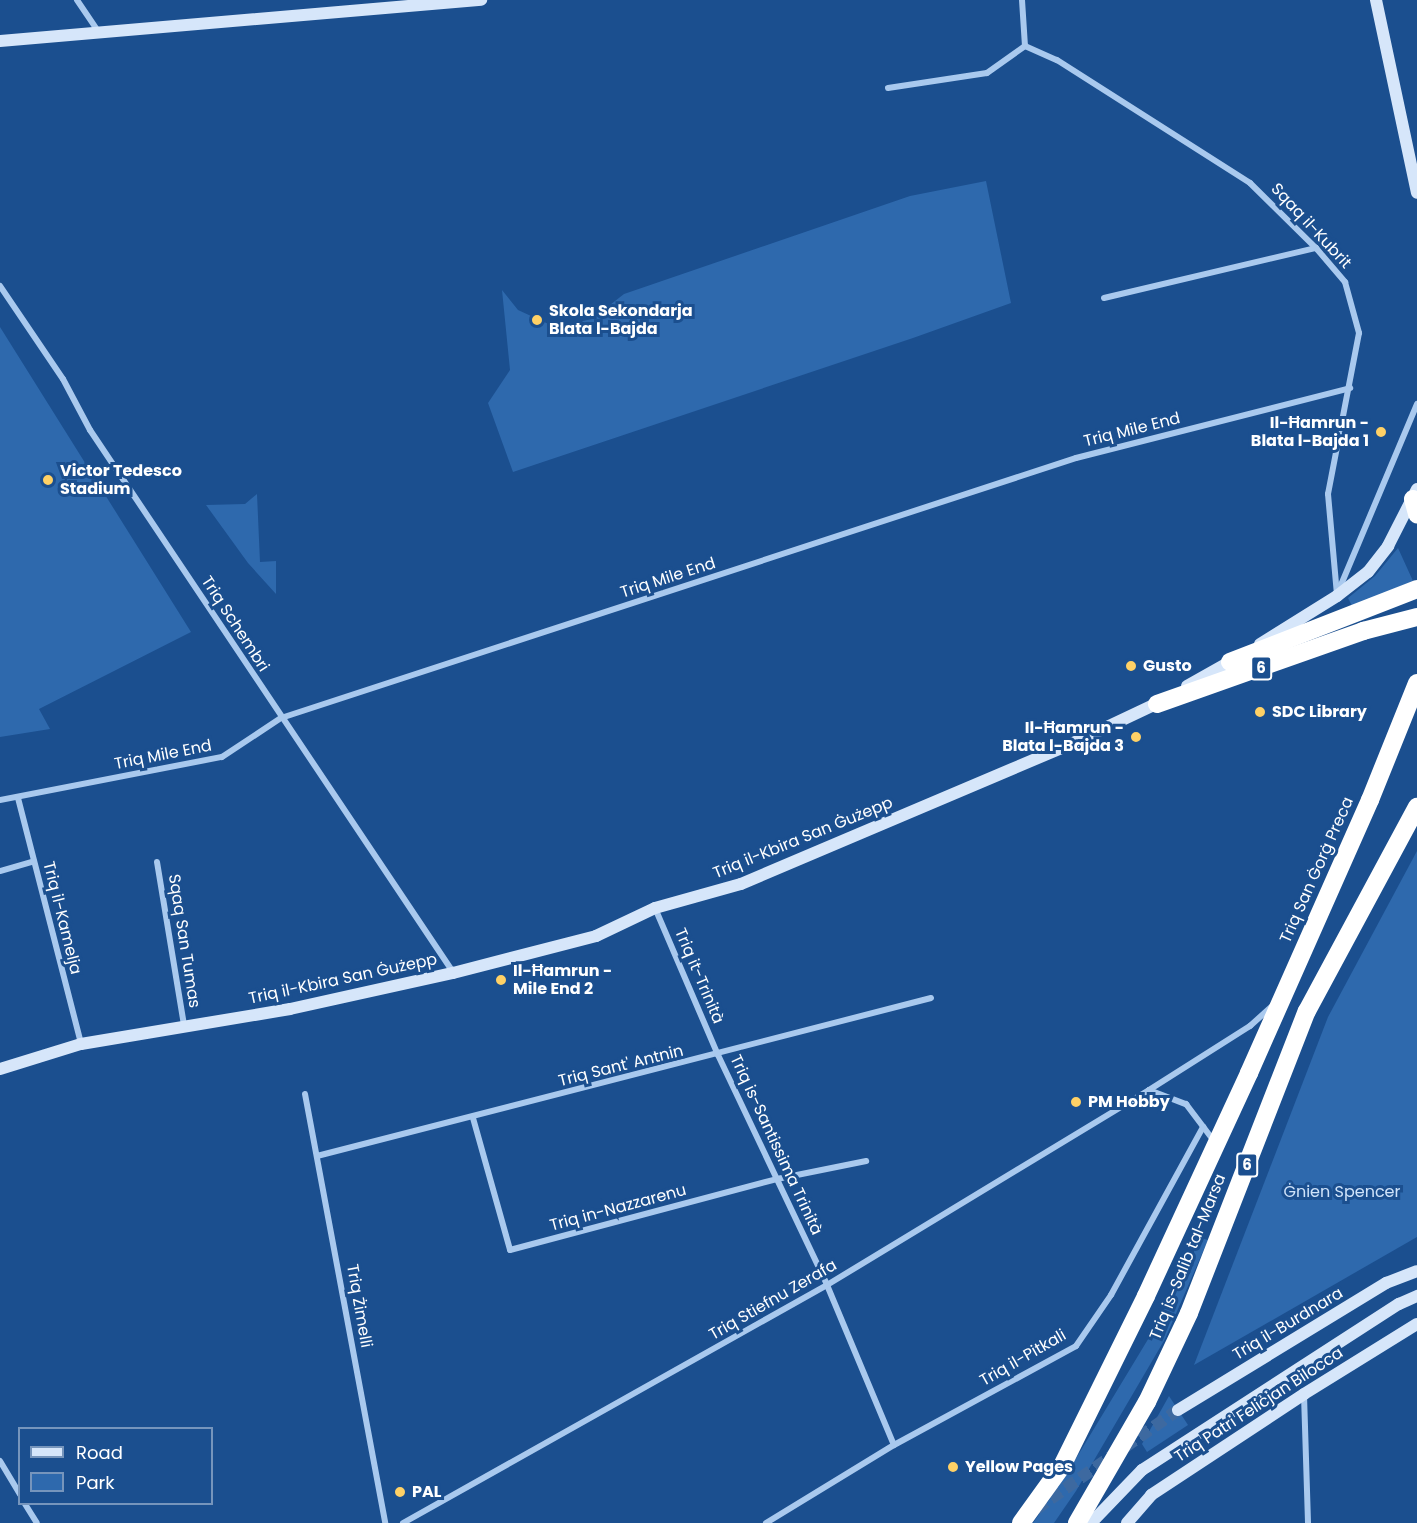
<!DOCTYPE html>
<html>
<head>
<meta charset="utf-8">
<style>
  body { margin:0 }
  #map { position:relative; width:1417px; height:1523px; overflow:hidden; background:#1b4f8f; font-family:Poppins,sans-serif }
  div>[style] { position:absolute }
  .green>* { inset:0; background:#2e69ad }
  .secondary-tunnel>* { height:12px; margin-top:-6px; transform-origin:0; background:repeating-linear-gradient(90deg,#3d69a0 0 12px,transparent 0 18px) }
  .street>* { height:6px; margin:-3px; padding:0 3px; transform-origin:3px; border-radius:3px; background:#a9c9ee }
  .secondary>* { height:12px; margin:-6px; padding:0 6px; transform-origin:6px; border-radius:6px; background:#d6e6fa }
  .highway>* { height:18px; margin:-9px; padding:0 9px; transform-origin:9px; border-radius:9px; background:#fff }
  .dots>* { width:16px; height:16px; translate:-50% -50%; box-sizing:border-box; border:3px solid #1b4f8f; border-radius:50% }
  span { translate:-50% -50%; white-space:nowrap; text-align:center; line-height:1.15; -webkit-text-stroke:6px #1b4f8f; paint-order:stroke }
  .shield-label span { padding:2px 4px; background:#1b4f8f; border:2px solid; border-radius:4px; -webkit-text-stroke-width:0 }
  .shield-label { font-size:15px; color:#fff; font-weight:700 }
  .street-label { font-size:16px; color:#fff }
  .poi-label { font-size:16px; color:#fff; font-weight:700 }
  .left { translate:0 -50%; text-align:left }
  .right { translate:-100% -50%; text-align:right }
  .park-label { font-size:16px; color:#cfe3fa }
  .legend { position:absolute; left:18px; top:1427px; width:195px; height:78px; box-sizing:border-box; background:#1b4f8f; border:2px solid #7695bc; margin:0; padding:8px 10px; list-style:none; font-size:18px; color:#fff }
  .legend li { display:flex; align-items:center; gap:12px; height:30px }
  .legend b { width:30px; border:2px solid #7695bc }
</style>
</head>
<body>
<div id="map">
  <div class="green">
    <div style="clip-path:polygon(986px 181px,1011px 303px,913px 338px,513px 472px,488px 403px,510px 370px,502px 290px,518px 310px,555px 327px,592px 319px,624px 294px,910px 196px)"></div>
    <div style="clip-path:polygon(0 327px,191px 632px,39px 709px,50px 729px,0 737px)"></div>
    <div style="clip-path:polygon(257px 494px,260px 562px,276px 561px,276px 594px,248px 563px,206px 505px,245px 504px)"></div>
    <div style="clip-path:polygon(1398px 548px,1413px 581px,1352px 606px,1348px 598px,1375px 576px)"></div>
    <div style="clip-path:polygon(1417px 851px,1417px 1237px,1194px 1365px,1328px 1017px)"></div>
    <div style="clip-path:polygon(1201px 1238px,1208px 1240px,1165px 1339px,1076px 1491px,1054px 1523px,1033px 1523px,1063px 1480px,1153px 1331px)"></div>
    <div style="clip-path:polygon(1169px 1396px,1188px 1425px,1147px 1452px,1142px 1444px)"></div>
  </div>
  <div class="secondary-tunnel">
    <div style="left:1036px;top:1509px;width:173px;rotate:-34.9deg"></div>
  </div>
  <div class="street">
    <div style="left:77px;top:0;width:37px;rotate:56deg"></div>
    <div style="left:1022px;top:0;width:46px;rotate:86.3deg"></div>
    <div style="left:1025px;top:46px;width:35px;rotate:24deg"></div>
    <div style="left:1057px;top:60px;width:229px;rotate:32.5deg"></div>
    <div style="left:1250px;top:183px;width:93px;rotate:44.6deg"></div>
    <div style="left:1316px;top:248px;width:45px;rotate:49.5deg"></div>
    <div style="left:1345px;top:282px;width:53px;rotate:74.6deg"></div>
    <div style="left:1359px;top:333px;width:164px;rotate:100.9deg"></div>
    <div style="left:1328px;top:494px;width:101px;rotate:84.9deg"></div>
    <div style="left:888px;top:88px;width:100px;rotate:-8.6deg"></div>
    <div style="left:987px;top:73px;width:47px;rotate:-35.4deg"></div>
    <div style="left:0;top:286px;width:112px;rotate:55.9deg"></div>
    <div style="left:63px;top:379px;width:58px;rotate:62.1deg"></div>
    <div style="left:90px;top:430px;width:652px;rotate:56.19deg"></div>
    <div style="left:1104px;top:298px;width:218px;rotate:-13.3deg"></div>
    <div style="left:1338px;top:592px;width:204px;rotate:-67.2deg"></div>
    <div style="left:18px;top:798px;width:254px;rotate:75.6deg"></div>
    <div style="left:0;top:800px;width:226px;rotate:-11deg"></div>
    <div style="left:222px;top:757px;width:71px;rotate:-33.5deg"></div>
    <div style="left:281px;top:718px;width:836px;rotate:-18.11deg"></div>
    <div style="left:1076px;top:458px;width:283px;rotate:-14.3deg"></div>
    <div style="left:157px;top:862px;width:165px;rotate:80.6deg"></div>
    <div style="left:0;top:871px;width:35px;rotate:-16deg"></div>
    <div style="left:655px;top:908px;width:160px;rotate:66.8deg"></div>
    <div style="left:718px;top:1055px;width:255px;rotate:64.6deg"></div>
    <div style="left:827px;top:1285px;width:173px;rotate:67.3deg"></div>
    <div style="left:1149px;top:1090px;width:40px;rotate:21deg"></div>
    <div style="left:1186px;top:1104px;width:46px;rotate:52.9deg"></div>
    <div style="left:305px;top:1094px;width:436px;rotate:79.4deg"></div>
    <div style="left:473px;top:1118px;width:137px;rotate:74.3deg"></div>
    <div style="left:510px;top:1250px;width:276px;rotate:-14.9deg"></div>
    <div style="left:777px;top:1179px;width:91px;rotate:-11.4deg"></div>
    <div style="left:317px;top:1156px;width:634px;rotate:-14.43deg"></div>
    <div style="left:1304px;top:1395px;width:128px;rotate:88.2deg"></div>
    <div style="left:0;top:1461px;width:39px;rotate:59deg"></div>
    <div style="left:25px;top:1504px;width:22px;rotate:58deg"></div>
    <div style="left:403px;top:1523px;width:486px;rotate:-29.3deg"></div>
    <div style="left:827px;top:1285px;width:376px;rotate:-31.2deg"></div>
    <div style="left:1149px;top:1090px;width:120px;rotate:-32.4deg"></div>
    <div style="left:1250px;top:1026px;width:28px;rotate:-42deg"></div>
    <div style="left:766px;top:1523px;width:150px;rotate:-31.4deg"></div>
    <div style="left:894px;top:1445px;width:207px;rotate:-28.5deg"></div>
    <div style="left:1076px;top:1346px;width:62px;rotate:-55.5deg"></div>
    <div style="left:1111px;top:1295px;width:192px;rotate:-61.3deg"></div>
  </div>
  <div class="secondary">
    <div style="left:1376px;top:0;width:197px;rotate:78deg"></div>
    <div style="left:0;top:41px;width:483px;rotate:-4.9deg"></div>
    <div style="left:1260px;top:644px;width:91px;rotate:-31.9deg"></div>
    <div style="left:1337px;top:596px;width:39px;rotate:-38deg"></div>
    <div style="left:1368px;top:572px;width:33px;rotate:-52deg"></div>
    <div style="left:1388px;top:546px;width:64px;rotate:-63deg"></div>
    <div style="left:1187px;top:686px;width:55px;rotate:-29.4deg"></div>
    <div style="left:0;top:1069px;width:85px;rotate:-17.2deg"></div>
    <div style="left:81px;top:1044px;width:212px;rotate:-9.5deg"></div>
    <div style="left:290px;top:1009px;width:167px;rotate:-12.5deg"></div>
    <div style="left:453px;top:973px;width:148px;rotate:-14.5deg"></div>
    <div style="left:596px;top:936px;width:65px;rotate:-25.4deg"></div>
    <div style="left:655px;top:908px;width:89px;rotate:-15.6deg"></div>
    <div style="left:741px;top:884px;width:356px;rotate:-23deg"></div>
    <div style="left:1069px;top:745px;width:103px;rotate:-25.3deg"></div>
    <div style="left:1178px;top:1410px;width:244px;rotate:-31.4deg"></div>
    <div style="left:1386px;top:1283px;width:33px;rotate:-21deg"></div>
    <div style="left:1091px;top:1523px;width:74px;rotate:-46.1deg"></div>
    <div style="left:1142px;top:1470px;width:306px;rotate:-32.9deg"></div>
    <div style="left:1399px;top:1304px;width:20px;rotate:-24deg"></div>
    <div style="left:1127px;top:1523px;width:37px;rotate:-49deg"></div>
    <div style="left:1151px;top:1495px;width:183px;rotate:-33.4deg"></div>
    <div style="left:1304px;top:1394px;width:133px;rotate:-31.8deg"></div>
  </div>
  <div class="highway">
    <div style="left:1413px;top:499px;width:16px;rotate:75deg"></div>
    <div style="left:1230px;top:662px;width:201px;rotate:-21.3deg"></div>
    <div style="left:1157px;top:704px;width:219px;rotate:-19.5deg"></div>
    <div style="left:1363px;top:631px;width:56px;rotate:-14.5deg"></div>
    <div style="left:1021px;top:1523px;width:70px;rotate:-54.3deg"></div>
    <div style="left:1062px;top:1466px;width:190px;rotate:-63.7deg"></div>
    <div style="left:1146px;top:1296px;width:246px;rotate:-65.2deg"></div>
    <div style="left:1249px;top:1073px;width:299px;rotate:-66.1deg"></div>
    <div style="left:1370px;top:800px;width:126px;rotate:-68.1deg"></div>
    <div style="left:1077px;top:1523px;width:140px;rotate:-60deg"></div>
    <div style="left:1147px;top:1402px;width:98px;rotate:-64.7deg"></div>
    <div style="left:1189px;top:1313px;width:324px;rotate:-68.7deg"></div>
    <div style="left:1307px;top:1011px;width:232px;rotate:-61.7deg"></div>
  </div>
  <div class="dots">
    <div style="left:537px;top:320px;background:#ffd166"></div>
    <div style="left:1381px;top:432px;background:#ffd166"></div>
    <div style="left:48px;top:480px;background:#ffd166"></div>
    <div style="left:1131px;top:666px;background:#ffd166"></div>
    <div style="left:1260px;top:712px;background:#ffd166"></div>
    <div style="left:1136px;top:737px;background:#ffd166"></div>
    <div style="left:501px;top:980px;background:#ffd166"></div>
    <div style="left:1076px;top:1102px;background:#ffd166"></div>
    <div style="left:953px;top:1467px;background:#ffd166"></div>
    <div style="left:400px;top:1492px;background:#ffd166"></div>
  </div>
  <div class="shield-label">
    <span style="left:1261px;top:668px">6</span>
    <span style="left:1247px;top:1165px">6</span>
  </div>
  <div class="street-label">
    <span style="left:1311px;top:226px;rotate:47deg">Sqaq il-Kubrit</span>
    <span style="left:1132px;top:430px;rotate:-14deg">Triq Mile End</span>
    <span style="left:668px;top:578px;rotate:-18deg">Triq Mile End</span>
    <span style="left:235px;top:624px;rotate:57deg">Triq Schembri</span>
    <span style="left:163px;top:755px;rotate:-11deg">Triq Mile End</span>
    <span style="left:803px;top:838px;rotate:-22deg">Triq il-Kbira San Ġużepp</span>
    <span style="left:1317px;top:870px;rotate:-66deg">Triq San Ġorġ Preca</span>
    <span style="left:62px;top:918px;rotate:76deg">Triq il-Kamelja</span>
    <span style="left:184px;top:941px;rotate:81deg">Sqaq San Tumas</span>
    <span style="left:699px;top:976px;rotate:67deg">Triq it-Trinità</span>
    <span style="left:343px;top:979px;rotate:-12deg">Triq il-Kbira San Ġużepp</span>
    <span style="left:621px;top:1066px;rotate:-14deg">Triq Sant' Antnin</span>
    <span style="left:776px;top:1145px;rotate:65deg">Triq is-Santissima Trinità</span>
    <span style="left:618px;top:1208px;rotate:-15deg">Triq in-Nazzarenu</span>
    <span style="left:1188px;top:1257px;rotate:-68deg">Triq is-Salib tal-Marsa</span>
    <span style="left:773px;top:1300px;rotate:-30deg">Triq Stiefnu Zerafa</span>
    <span style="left:359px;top:1306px;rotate:80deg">Triq Żimelli</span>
    <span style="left:1288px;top:1324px;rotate:-31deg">Triq il-Burdnara</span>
    <span style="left:1023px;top:1358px;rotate:-30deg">Triq il-Pitkali</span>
    <span style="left:1259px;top:1405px;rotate:-33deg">Triq Patri Feliċjan Bilocca</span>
  </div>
  <div class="poi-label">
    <span class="left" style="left:549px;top:320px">Skola Sekondarja<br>Blata l-Bajda</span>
    <span class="right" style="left:1369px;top:432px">Il-Ħamrun -<br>Blata l-Bajda 1</span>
    <span class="left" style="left:60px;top:480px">Victor Tedesco<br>Stadium</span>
    <span class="left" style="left:1143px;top:666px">Gusto</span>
    <span class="left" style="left:1272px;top:712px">SDC Library</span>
    <span class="right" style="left:1124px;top:737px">Il-Ħamrun -<br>Blata l-Bajda 3</span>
    <span class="left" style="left:513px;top:980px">Il-Ħamrun -<br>Mile End 2</span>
    <span class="left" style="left:1088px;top:1102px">PM Hobby</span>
    <span class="left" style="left:965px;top:1467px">Yellow Pages</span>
    <span class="left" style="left:412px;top:1492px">PAL</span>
  </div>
  <div class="park-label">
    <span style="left:1342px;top:1192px">Ġnien Spencer</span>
  </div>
  <ul class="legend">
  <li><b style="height:8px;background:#d6e6fa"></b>Road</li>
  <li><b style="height:16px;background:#2e69ad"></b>Park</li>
  </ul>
</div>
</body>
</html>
